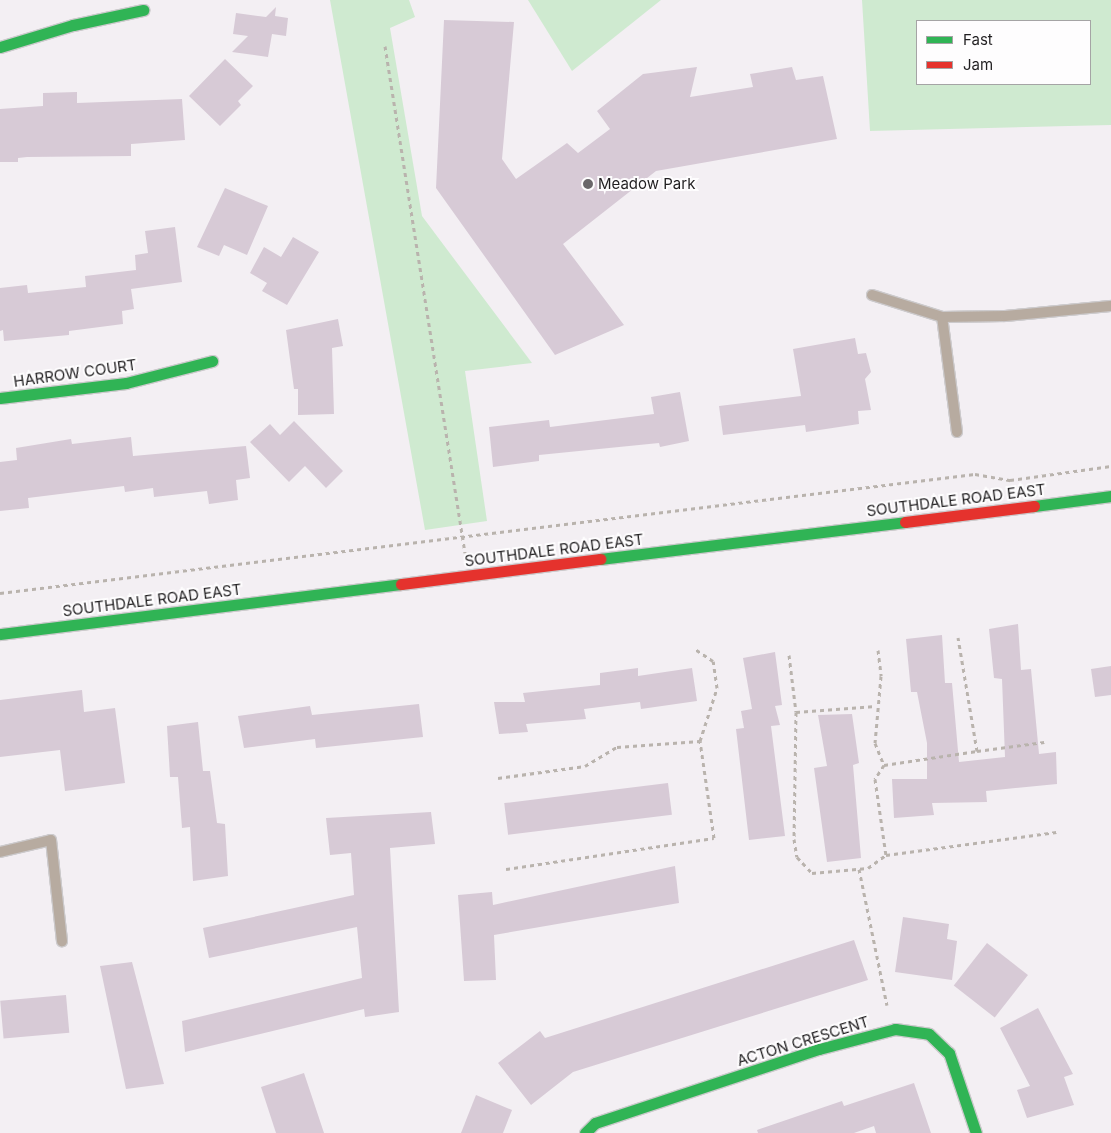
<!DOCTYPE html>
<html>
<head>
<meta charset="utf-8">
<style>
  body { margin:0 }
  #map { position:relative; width:1111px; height:1133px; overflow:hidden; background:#f3eff3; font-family:Inter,sans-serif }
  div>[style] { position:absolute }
  .green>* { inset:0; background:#cfead0 }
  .building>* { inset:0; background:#d7cad6; transform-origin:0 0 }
  .path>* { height:3px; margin-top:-1.5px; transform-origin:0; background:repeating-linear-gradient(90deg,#b9b3ad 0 4px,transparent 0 8px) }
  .roads { filter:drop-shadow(1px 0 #cccacc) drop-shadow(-1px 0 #cccacc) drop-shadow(0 1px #cccacc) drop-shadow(0 -1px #cccacc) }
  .lane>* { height:10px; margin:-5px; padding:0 5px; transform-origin:5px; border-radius:5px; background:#b7aba0 }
  .fast>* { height:11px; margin:-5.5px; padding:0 5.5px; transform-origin:5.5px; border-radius:5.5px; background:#30b455 }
  .jam>* { height:11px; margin:-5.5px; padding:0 5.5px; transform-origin:5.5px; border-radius:5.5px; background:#e5322d }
  .dots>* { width:14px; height:14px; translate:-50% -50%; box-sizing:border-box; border:2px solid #fefdfe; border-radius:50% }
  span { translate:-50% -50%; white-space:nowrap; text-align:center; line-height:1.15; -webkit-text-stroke:4px #fefdfe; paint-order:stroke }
  .poi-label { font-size:15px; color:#201e20 }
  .left { translate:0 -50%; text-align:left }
  .street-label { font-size:15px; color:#201e20 }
  .legend { position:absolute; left:916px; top:20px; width:175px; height:65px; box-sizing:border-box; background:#fefdfe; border:1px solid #a5a4a5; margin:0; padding:6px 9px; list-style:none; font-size:15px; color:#201e20 }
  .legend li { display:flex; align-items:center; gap:10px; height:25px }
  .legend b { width:25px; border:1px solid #a5a4a5 }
</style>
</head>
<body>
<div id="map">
  <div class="green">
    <div style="clip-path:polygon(330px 0,409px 0,415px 17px,390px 28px,422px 216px,532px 363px,465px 371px,487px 521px,425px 530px)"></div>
    <div style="clip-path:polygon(528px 0,661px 0,572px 71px)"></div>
    <div style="clip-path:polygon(evenodd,862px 0,1111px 0,1111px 125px,870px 131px,862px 0,917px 21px,1090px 21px,1090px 84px,917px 84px,917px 21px)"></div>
  </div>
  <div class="building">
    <div style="clip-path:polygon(276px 7px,275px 16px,288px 18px,286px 36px,272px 34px,268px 57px,232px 52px,248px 36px,233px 34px,236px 13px,266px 17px)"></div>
    <div style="clip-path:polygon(444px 20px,514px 22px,502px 159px,516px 179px,567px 143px,578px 153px,610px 129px,597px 111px,643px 74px,697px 67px,690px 97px,753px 87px,750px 74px,792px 67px,796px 80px,823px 76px,837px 139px,656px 171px,563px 244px,624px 325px,555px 355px,436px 188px)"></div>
    <div style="clip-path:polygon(225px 59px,253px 86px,238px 101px,241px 105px,220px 126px,189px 96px)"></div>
    <div style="clip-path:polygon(77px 92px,77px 103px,182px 99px,185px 140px,131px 144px,131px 156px,27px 157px,18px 158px,18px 162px,0 162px,0 109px,43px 106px,43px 93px)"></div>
    <div style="clip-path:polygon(225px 188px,268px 206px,247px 255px,224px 245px,219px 256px,197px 247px)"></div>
    <div style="clip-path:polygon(175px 227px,182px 282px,131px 289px,134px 309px,122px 311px,123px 324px,69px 331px,69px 335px,4px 341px,3px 330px,0 331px,0 288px,27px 285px,28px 293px,86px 287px,85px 276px,136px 270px,135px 255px,148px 253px,145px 231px)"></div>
    <div style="clip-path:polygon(293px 237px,319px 252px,287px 305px,262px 291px,267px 283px,250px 273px,264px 247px,281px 257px)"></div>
    <div style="clip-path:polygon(338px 319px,343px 346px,332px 348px,334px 414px,298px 415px,298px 389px,294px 389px,286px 330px)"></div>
    <div style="clip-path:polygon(855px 338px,858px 354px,866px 353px,871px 372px,865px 379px,871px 410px,858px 411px,859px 424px,806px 432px,805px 425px,723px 435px,719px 406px,801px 396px,793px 349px)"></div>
    <div style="clip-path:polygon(680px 392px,689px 441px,660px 447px,659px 443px,539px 455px,539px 461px,493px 467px,489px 427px,549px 420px,550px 427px,654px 414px,651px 397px)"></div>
    <div style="clip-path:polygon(294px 421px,343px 471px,326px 488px,305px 466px,289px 482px,250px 442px,270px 424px,280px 435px)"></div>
    <div style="clip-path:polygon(131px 437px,133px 456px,246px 446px,250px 478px,236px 480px,238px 500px,209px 504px,207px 491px,154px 497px,153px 488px,125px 492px,124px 486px,28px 498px,29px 508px,0 511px,0 462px,17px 460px,16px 448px,71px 439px,72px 444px)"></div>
    <div style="clip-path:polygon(1018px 624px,1021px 670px,1031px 669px,1039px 754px,1056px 752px,1057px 784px,986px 791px,987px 802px,932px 803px,934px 815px,894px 818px,892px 779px,927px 779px,927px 743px,917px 692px,911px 692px,906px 639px,942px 635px,945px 683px,952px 683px,959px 762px,1005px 757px,1002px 679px,994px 678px,989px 629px)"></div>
    <div style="clip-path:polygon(775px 652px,782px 705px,775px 706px,780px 725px,771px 726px,785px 836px,749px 840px,736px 729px,744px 728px,741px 711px,752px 709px,743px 658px)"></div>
    <div style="clip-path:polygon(1111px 666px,1111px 695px,1095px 697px,1091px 669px)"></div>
    <div style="clip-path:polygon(638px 668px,638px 676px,692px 668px,697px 701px,641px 709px,640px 702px,584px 709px,586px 719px,526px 724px,528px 732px,499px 734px,494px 702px,525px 702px,523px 693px,600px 685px,600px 673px)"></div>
    <div style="clip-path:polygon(82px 690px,84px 712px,115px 708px,125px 783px,65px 791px,60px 750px,0 757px,0 700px)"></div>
    <div style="clip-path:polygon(419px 704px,423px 737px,316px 748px,315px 739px,244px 748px,238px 716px,310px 706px,312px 715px)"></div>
    <div style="clip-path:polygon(852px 714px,859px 763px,853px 765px,861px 858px,827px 862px,814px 768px,827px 766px,818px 715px)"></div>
    <div style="clip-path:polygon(198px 722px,203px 771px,210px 771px,217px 823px,225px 824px,228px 876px,193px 881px,190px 827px,182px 828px,178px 777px,170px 777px,167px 726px)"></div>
    <div style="left:668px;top:783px;width:32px;height:165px;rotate:83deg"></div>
    <div style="clip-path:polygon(431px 812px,435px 844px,390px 848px,399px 1012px,365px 1017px,364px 1009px,185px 1052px,182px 1021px,362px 978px,357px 927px,209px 958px,203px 928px,354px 895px,351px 853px,330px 855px,326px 818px)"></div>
    <div style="clip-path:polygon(675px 866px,679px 903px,494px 935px,496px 980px,464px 981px,458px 895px,492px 892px,493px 905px)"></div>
    <div style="clip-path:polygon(903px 917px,949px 924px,947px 939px,957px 941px,952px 980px,895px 972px)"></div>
    <div style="clip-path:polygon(854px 940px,868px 980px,573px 1072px,531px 1105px,498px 1063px,540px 1031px,545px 1038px)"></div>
    <div style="left:987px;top:943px;width:52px;height:54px;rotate:38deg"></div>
    <div style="clip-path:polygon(132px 962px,164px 1084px,126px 1089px,100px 966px)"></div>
    <div style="left:66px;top:995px;width:38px;height:66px;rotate:85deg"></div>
    <div style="clip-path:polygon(1038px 1008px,1073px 1074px,1064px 1077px,1074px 1105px,1027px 1118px,1017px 1090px,1030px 1086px,1000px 1028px)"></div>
    <div style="clip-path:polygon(304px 1073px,324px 1133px,276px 1133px,261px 1087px)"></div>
    <div style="clip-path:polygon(914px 1083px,931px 1133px,876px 1133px,874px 1126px,854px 1133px,758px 1133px,757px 1130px,842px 1101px,844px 1106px)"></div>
    <div style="clip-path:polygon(476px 1095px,512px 1110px,503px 1133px,461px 1133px)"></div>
  </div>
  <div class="path">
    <div style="left:385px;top:46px;width:513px;rotate:81.03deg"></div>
    <div style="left:0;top:593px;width:982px;rotate:-6.96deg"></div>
    <div style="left:975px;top:474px;width:36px;rotate:10deg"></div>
    <div style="left:1010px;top:480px;width:102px;rotate:-7.9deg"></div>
    <div style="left:878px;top:650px;width:26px;rotate:83deg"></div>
    <div style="left:881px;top:676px;width:67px;rotate:95.1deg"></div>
    <div style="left:875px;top:743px;width:24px;rotate:68deg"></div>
    <div style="left:884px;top:765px;width:94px;rotate:-8.6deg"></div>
    <div style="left:977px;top:751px;width:115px;rotate:-99.5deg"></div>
    <div style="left:789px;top:655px;width:57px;rotate:83deg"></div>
    <div style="left:796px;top:712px;width:80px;rotate:-4.3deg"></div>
    <div style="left:796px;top:712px;width:127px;rotate:90.9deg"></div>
    <div style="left:794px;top:839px;width:18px;rotate:81deg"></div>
    <div style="left:797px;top:857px;width:22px;rotate:47deg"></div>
    <div style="left:812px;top:873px;width:56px;rotate:-5.1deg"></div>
    <div style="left:868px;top:868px;width:22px;rotate:-36deg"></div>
    <div style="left:977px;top:751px;width:68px;rotate:-7.7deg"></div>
    <div style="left:884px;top:765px;width:17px;rotate:123deg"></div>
    <div style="left:875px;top:779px;width:77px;rotate:81.8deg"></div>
    <div style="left:886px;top:855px;width:172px;rotate:-7.7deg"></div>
    <div style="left:498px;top:778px;width:88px;rotate:-7.9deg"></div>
    <div style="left:585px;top:766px;width:37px;rotate:-31deg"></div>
    <div style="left:617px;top:747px;width:83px;rotate:-4.1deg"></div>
    <div style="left:700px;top:741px;width:56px;rotate:-72.2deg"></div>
    <div style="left:717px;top:688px;width:27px;rotate:-98deg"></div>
    <div style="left:713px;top:661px;width:23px;rotate:-146deg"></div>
    <div style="left:506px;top:869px;width:210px;rotate:-8.5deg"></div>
    <div style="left:714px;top:838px;width:98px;rotate:-98.2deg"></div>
    <div style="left:859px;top:869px;width:139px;rotate:78.4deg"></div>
  </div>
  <div class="roads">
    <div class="lane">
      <div style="left:872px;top:295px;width:73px;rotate:17.4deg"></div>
      <div style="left:957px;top:432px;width:116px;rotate:-97.4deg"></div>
      <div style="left:942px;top:317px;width:63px;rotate:-0.9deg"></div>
      <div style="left:1005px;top:316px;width:106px;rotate:-5.4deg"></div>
      <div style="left:0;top:852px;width:52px;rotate:-13.2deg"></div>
      <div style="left:51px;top:840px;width:102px;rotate:83.8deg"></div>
    </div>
    <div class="fast">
      <div style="left:0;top:47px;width:76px;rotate:-16.8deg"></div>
      <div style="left:73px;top:25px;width:72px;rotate:-12.1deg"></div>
      <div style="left:0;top:398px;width:127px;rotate:-6.8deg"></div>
      <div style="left:126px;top:383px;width:89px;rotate:-14.3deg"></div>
      <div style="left:1034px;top:506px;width:78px;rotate:-7.4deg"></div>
      <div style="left:600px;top:559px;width:307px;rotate:-6.9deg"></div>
      <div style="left:0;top:634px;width:404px;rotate:-7.1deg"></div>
      <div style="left:585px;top:1133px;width:14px;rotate:-45deg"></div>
      <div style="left:595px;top:1123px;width:236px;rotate:-18.3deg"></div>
      <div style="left:819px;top:1049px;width:79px;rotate:-14.7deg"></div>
      <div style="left:895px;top:1029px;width:34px;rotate:8deg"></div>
      <div style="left:929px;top:1034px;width:28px;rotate:44deg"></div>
      <div style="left:949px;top:1053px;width:84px;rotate:71.4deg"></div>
    </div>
    <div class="jam">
      <div style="left:905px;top:522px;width:130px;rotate:-7.1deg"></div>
      <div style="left:401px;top:584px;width:201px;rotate:-7.2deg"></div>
    </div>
  </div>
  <div class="dots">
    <div style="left:588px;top:184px;background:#6a676a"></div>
  </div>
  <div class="poi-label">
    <span class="left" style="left:598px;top:184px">Meadow Park</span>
  </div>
  <div class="street-label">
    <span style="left:75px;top:373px;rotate:-8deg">HARROW COURT</span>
    <span style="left:956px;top:500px;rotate:-7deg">SOUTHDALE ROAD EAST</span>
    <span style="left:554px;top:550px;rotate:-7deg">SOUTHDALE ROAD EAST</span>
    <span style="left:152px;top:600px;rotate:-7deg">SOUTHDALE ROAD EAST</span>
    <span style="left:803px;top:1041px;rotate:-17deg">ACTON CRESCENT</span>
  </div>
  <ul class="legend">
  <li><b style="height:6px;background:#30b455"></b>Fast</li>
  <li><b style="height:6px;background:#e5322d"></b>Jam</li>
  </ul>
</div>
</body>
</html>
